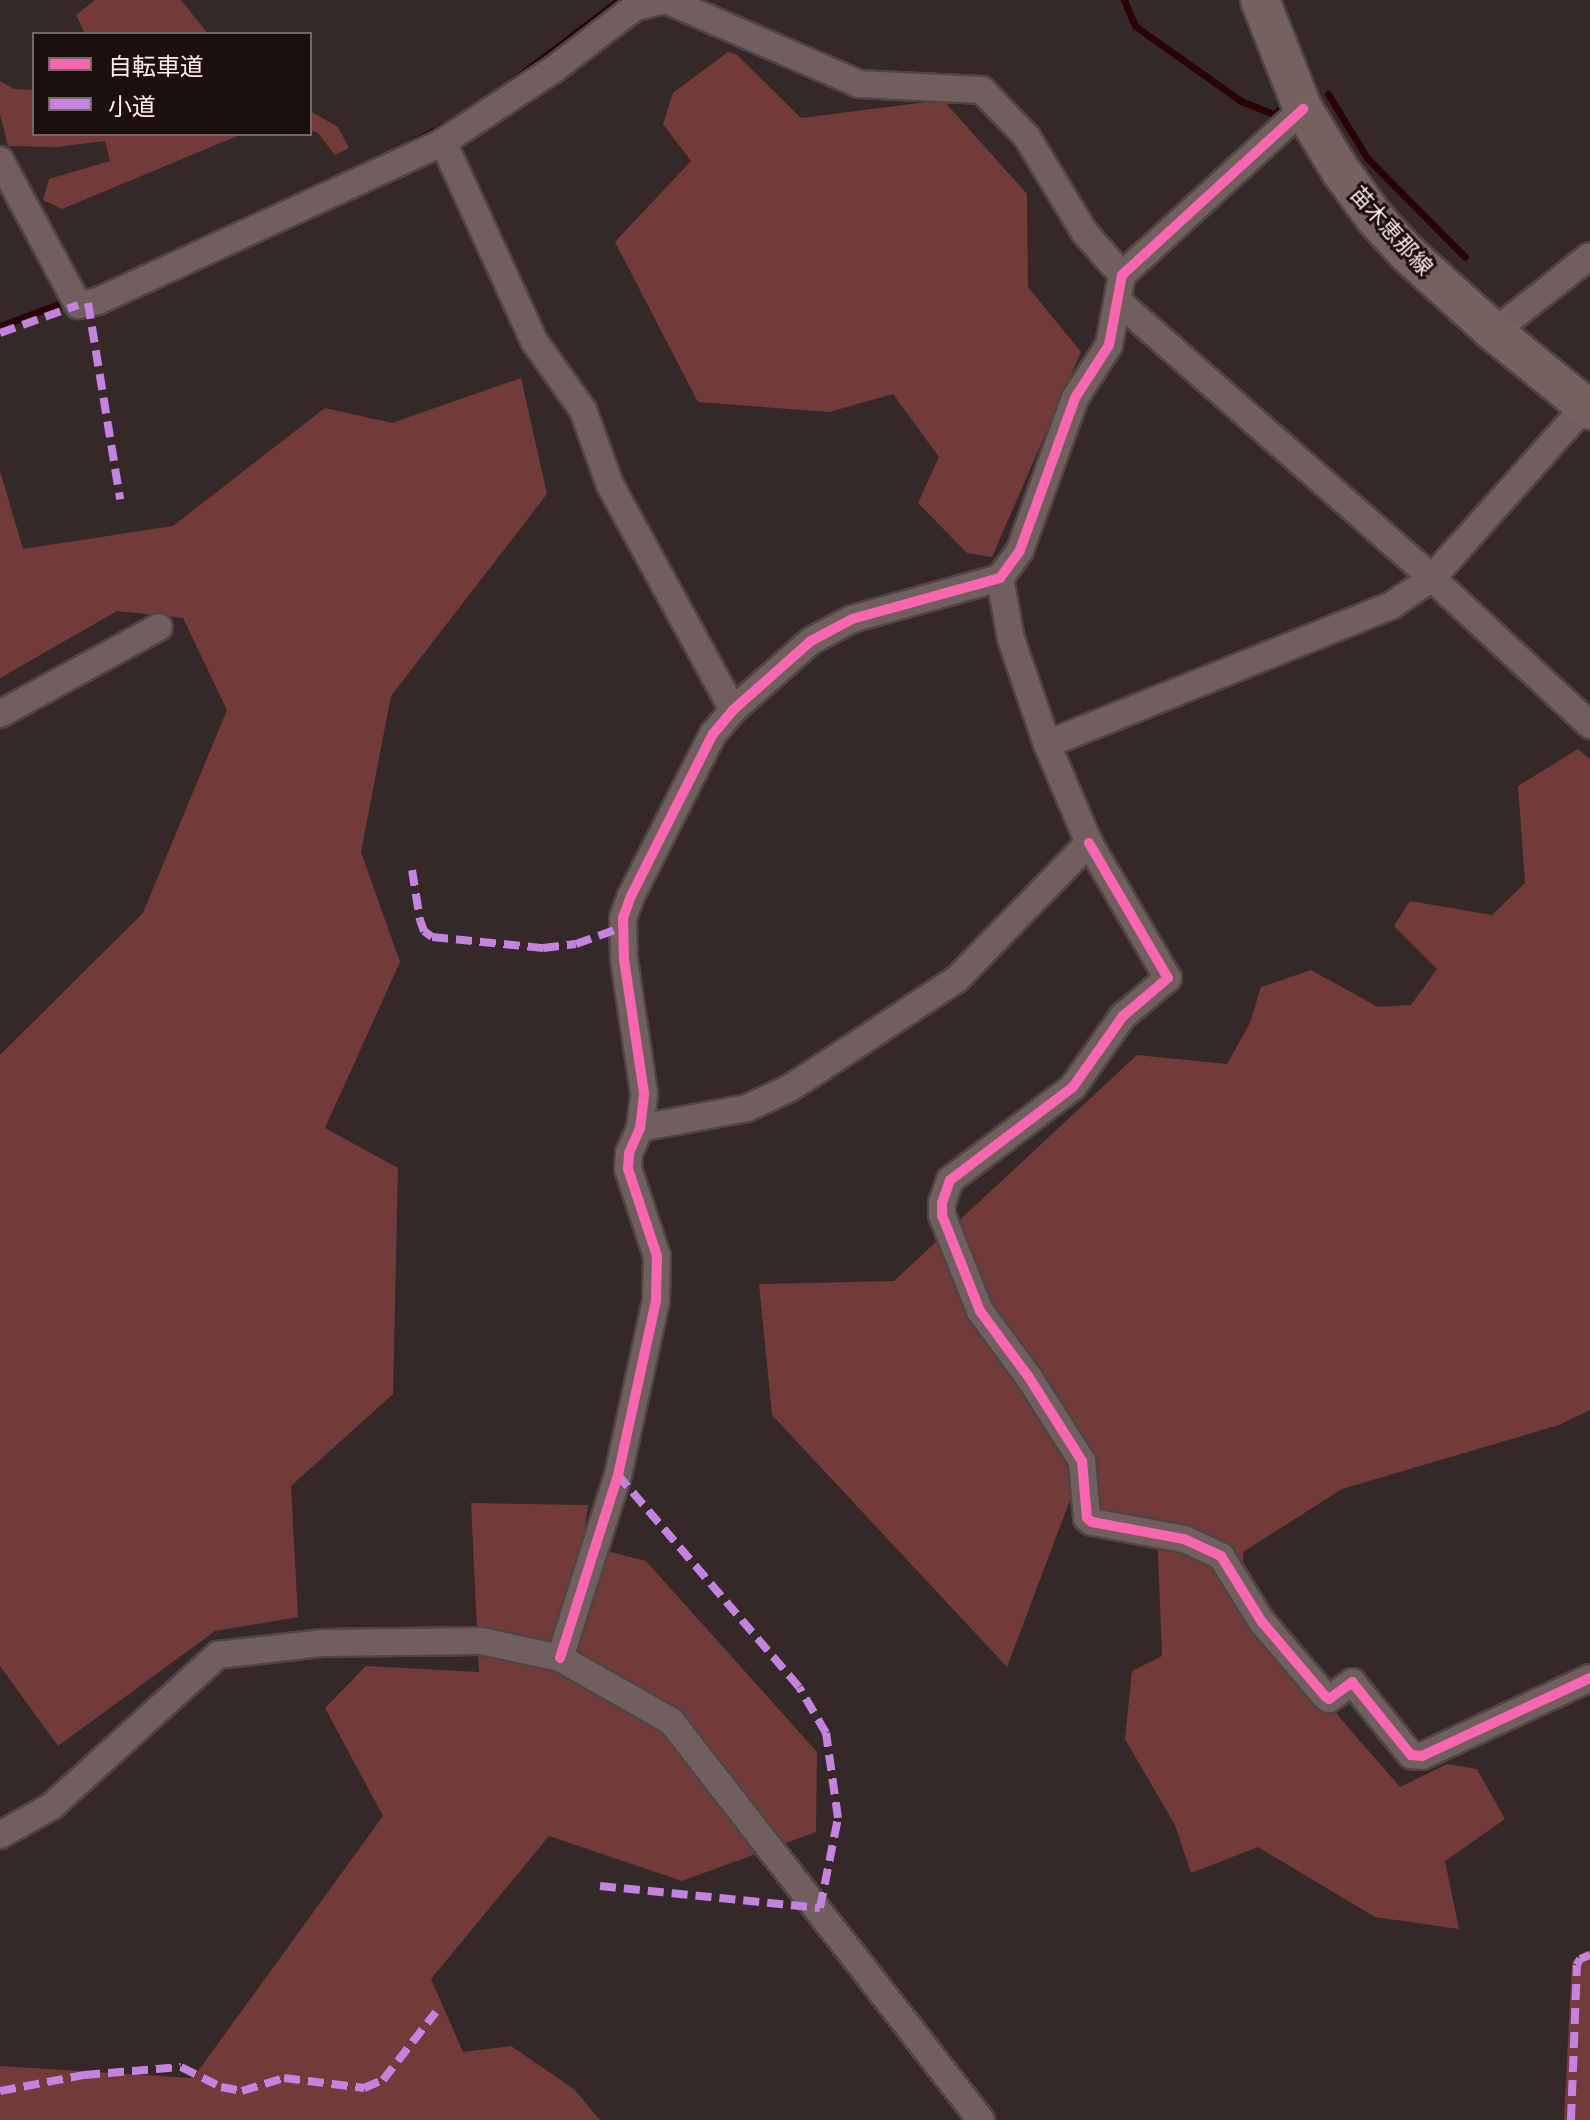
<!DOCTYPE html>
<html>
<head>
<meta charset="utf-8">
<style>
  body { margin:0 }
  #map { position:relative; width:1590px; height:2120px; overflow:hidden; background:#352828; font-family:"PT Serif","Noto Sans JP",serif }
  div>[style] { position:absolute }
  .green>* { inset:0; background:#733a3a }
  .stream>* { height:7px; margin:-3.5px; padding:0 3.5px; transform-origin:3.5px; border-radius:3.5px; background:#2a0405 }
  .roads { filter:drop-shadow(2px 0 #504444) drop-shadow(-2px 0 #504444) drop-shadow(0 2px #504444) drop-shadow(0 -2px #504444) }
  .street>* { height:26px; margin:-13px; padding:0 13px; transform-origin:13px; border-radius:13px; background:#715f5f }
  .secondary>* { height:38px; margin:-19px; padding:0 19px; transform-origin:19px; border-radius:19px; background:#756160 }
  .quiet>* { height:8px; margin-top:-4px; transform-origin:0; background:repeating-linear-gradient(90deg,#c483df 0 16px,transparent 0 24px) }
  .cycleway>* { height:10px; margin:-5px; padding:0 5px; transform-origin:5px; border-radius:5px; background:#f766af }
  span { translate:-50% -50%; white-space:nowrap; text-align:center; line-height:1.15; -webkit-text-stroke:6px #1b100f; paint-order:stroke }
  .street-label { font-size:22px; color:#fdeceb }
  .legend { position:absolute; left:32px; top:32px; width:280px; height:104px; box-sizing:border-box; background:#1b100f; border:2px solid #756867; margin:0; padding:10px 14px; list-style:none; font-size:24px; color:#fdeceb }
  .legend li { display:flex; align-items:center; gap:16px; height:40px }
  .legend b { width:40px; border:2px solid #756867 }
</style>
</head>
<body>
<div id="map">
  <div class="green">
    <div style="clip-path:polygon(95px 0,181px 0,208px 34px,85px 34px,76px 15px)"></div>
    <div style="clip-path:polygon(728px 52px,737px 55px,801px 118px,943px 100px,1027px 194px,1028px 287px,1081px 352px,992px 557px,967px 553px,918px 503px,939px 457px,893px 394px,829px 412px,698px 402px,615px 242px,691px 161px,663px 124px,673px 93px)"></div>
    <div style="clip-path:polygon(0 81px,14px 89px,34px 90px,34px 134px,242px 134px,62px 209px,43px 200px,49px 179px,110px 161px,105px 141px,56px 147px,8px 146px,0 114px)"></div>
    <div style="clip-path:polygon(310px 111px,338px 127px,349px 148px,335px 155px,317px 132px,310px 131px)"></div>
    <div style="clip-path:polygon(521px 378px,547px 494px,391px 696px,361px 852px,400px 962px,325px 1128px,398px 1168px,393px 1394px,291px 1486px,298px 1617px,215px 1631px,58px 1746px,0 1666px,0 1055px,143px 913px,227px 710px,183px 618px,117px 611px,0 678px,0 471px,23px 549px,173px 526px,325px 408px,392px 423px)"></div>
    <div style="clip-path:polygon(1578px 749px,1590px 759px,1590px 1410px,1559px 1425px,1342px 1489px,1243px 1552px,1243px 1575px,1340px 1718px,1400px 1787px,1447px 1764px,1477px 1769px,1505px 1819px,1445px 1861px,1459px 1929px,1375px 1917px,1258px 1847px,1191px 1873px,1175px 1825px,1125px 1739px,1132px 1671px,1162px 1656px,1157px 1527px,1070px 1500px,1007px 1667px,772px 1415px,759px 1284px,894px 1281px,1137px 1055px,1227px 1064px,1250px 1023px,1261px 987px,1311px 970px,1378px 1007px,1411px 1005px,1437px 969px,1394px 926px,1410px 901px,1492px 915px,1525px 883px,1518px 786px)"></div>
    <div style="clip-path:polygon(471px 1503px,588px 1505px,583px 1545px,646px 1561px,817px 1752px,816px 1832px,682px 1881px,549px 1836px,431px 1979px,463px 2052px,511px 2046px,574px 2089px,600px 2120px,0 2120px,0 2066px,193px 2078px,383px 1816px,325px 1708px,366px 1666px,479px 1672px)"></div>
    <div style="clip-path:polygon(1586px 1951px,1590px 1951px,1590px 2120px,1564px 2120px,1572px 1961px)"></div>
  </div>
  <div class="stream">
    <div style="left:1124px;top:0;width:28px;rotate:67deg"></div>
    <div style="left:1135px;top:26px;width:130px;rotate:35.3deg"></div>
    <div style="left:1241px;top:101px;width:35px;rotate:22deg"></div>
    <div style="left:1273px;top:114px;width:11px;rotate:-34deg"></div>
    <div style="left:507px;top:85px;width:141px;rotate:-37.2deg"></div>
    <div style="left:1328px;top:94px;width:75px;rotate:58.6deg"></div>
    <div style="left:1367px;top:158px;width:139px;rotate:45.3deg"></div>
    <div style="left:407px;top:145px;width:52px;rotate:-27.6deg"></div>
    <div style="left:237px;top:223px;width:159px;rotate:-24.5deg"></div>
    <div style="left:0;top:326px;width:74px;rotate:-20.6deg"></div>
  </div>
  <div class="roads">
    <div class="street">
      <div style="left:443px;top:142px;width:219px;rotate:65.4deg"></div>
      <div style="left:534px;top:341px;width:85px;rotate:54.6deg"></div>
      <div style="left:583px;top:410px;width:80px;rotate:70.2deg"></div>
      <div style="left:610px;top:485px;width:256px;rotate:61.3deg"></div>
      <div style="left:0;top:160px;width:165px;rotate:61.7deg"></div>
      <div style="left:78px;top:305px;width:20px;rotate:-11deg"></div>
      <div style="left:98px;top:301px;width:380px;rotate:-24.7deg"></div>
      <div style="left:443px;top:142px;width:133px;rotate:-33.3deg"></div>
      <div style="left:554px;top:69px;width:102px;rotate:-37.4deg"></div>
      <div style="left:635px;top:7px;width:32px;rotate:-13deg"></div>
      <div style="left:666px;top:0;width:210px;rotate:23.5deg"></div>
      <div style="left:859px;top:84px;width:123px;rotate:2.8deg"></div>
      <div style="left:982px;top:90px;width:65px;rotate:46.2deg"></div>
      <div style="left:1027px;top:137px;width:112px;rotate:58.9deg"></div>
      <div style="left:1085px;top:233px;width:56px;rotate:48.6deg"></div>
      <div style="left:1119px;top:302px;width:417px;rotate:41.4deg"></div>
      <div style="left:1432px;top:578px;width:216px;rotate:42.9deg"></div>
      <div style="left:1494px;top:332px;width:122px;rotate:-38.4deg"></div>
      <div style="left:0;top:714px;width:181px;rotate:-28.7deg"></div>
      <div style="left:1047px;top:744px;width:372px;rotate:-21.9deg"></div>
      <div style="left:1392px;top:605px;width:48px;rotate:-34deg"></div>
      <div style="left:1432px;top:578px;width:230px;rotate:-48.3deg"></div>
      <div style="left:1089px;top:843px;width:156px;rotate:59.7deg"></div>
      <div style="left:1168px;top:978px;width:59px;rotate:139.8deg"></div>
      <div style="left:1123px;top:1016px;width:87px;rotate:125.2deg"></div>
      <div style="left:1073px;top:1087px;width:154px;rotate:142.9deg"></div>
      <div style="left:950px;top:1180px;width:24px;rotate:109deg"></div>
      <div style="left:942px;top:1203px;width:12px;rotate:90deg"></div>
      <div style="left:942px;top:1215px;width:103px;rotate:68.4deg"></div>
      <div style="left:980px;top:1311px;width:81px;rotate:53.6deg"></div>
      <div style="left:1028px;top:1376px;width:101px;rotate:57.6deg"></div>
      <div style="left:1082px;top:1461px;width:57px;rotate:85deg"></div>
      <div style="left:1087px;top:1518px;width:6px;rotate:39deg"></div>
      <div style="left:1092px;top:1522px;width:94px;rotate:10.5deg"></div>
      <div style="left:1184px;top:1539px;width:41px;rotate:24.7deg"></div>
      <div style="left:1221px;top:1556px;width:78px;rotate:58.2deg"></div>
      <div style="left:1262px;top:1622px;width:97px;rotate:49.6deg"></div>
      <div style="left:1325px;top:1696px;width:5px;rotate:37deg"></div>
      <div style="left:1329px;top:1699px;width:29px;rotate:-36deg"></div>
      <div style="left:1352px;top:1682px;width:94px;rotate:51.1deg"></div>
      <div style="left:1411px;top:1755px;width:11px;rotate:5deg"></div>
      <div style="left:1422px;top:1756px;width:185px;rotate:-24.9deg"></div>
      <div style="left:640px;top:1128px;width:109px;rotate:-10.6deg"></div>
      <div style="left:747px;top:1108px;width:47px;rotate:-24.9deg"></div>
      <div style="left:790px;top:1088px;width:199px;rotate:-33.1deg"></div>
      <div style="left:957px;top:979px;width:190px;rotate:-45.9deg"></div>
      <div style="left:1089px;top:843px;width:108px;rotate:-113deg"></div>
      <div style="left:1047px;top:744px;width:111px;rotate:-108.9deg"></div>
      <div style="left:1011px;top:639px;width:62px;rotate:-100.2deg"></div>
      <div style="left:560px;top:1658px;width:192px;rotate:-72.4deg"></div>
      <div style="left:618px;top:1475px;width:179px;rotate:-77.7deg"></div>
      <div style="left:656px;top:1300px;width:44px;rotate:-88.7deg"></div>
      <div style="left:657px;top:1256px;width:92px;rotate:-108.4deg"></div>
      <div style="left:628px;top:1169px;width:16px;rotate:-86deg"></div>
      <div style="left:629px;top:1153px;width:27px;rotate:-66deg"></div>
      <div style="left:640px;top:1128px;width:35px;rotate:-83deg"></div>
      <div style="left:644px;top:1093px;width:135px;rotate:-98.5deg"></div>
      <div style="left:624px;top:959px;width:41px;rotate:-91.4deg"></div>
      <div style="left:623px;top:918px;width:23px;rotate:-70deg"></div>
      <div style="left:631px;top:896px;width:182px;rotate:-63.2deg"></div>
      <div style="left:713px;top:734px;width:31px;rotate:-50deg"></div>
      <div style="left:733px;top:710px;width:104px;rotate:-41.5deg"></div>
      <div style="left:811px;top:641px;width:47px;rotate:-28.2deg"></div>
      <div style="left:852px;top:619px;width:154px;rotate:-15.5deg"></div>
      <div style="left:1000px;top:578px;width:34px;rotate:-54deg"></div>
      <div style="left:1020px;top:550px;width:162px;rotate:-70.1deg"></div>
      <div style="left:1075px;top:398px;width:63px;rotate:-57.3deg"></div>
      <div style="left:1109px;top:345px;width:71px;rotate:-79.5deg"></div>
      <div style="left:1122px;top:275px;width:246px;rotate:-42.5deg"></div>
      <div style="left:0;top:1835px;width:60px;rotate:-29.1deg"></div>
      <div style="left:52px;top:1806px;width:224px;rotate:-42.3deg"></div>
      <div style="left:218px;top:1655px;width:104px;rotate:-6.6deg"></div>
      <div style="left:321px;top:1643px;width:160px;rotate:-0.7deg"></div>
      <div style="left:481px;top:1641px;width:81px;rotate:12.1deg"></div>
      <div style="left:560px;top:1658px;width:128px;rotate:29.6deg"></div>
      <div style="left:671px;top:1721px;width:505px;rotate:52.15deg"></div>
    </div>
    <div class="secondary">
      <div style="left:1260px;top:0;width:117px;rotate:68.5deg"></div>
      <div style="left:1303px;top:109px;width:71px;rotate:58.8deg"></div>
      <div style="left:1340px;top:170px;width:58px;rotate:54.1deg"></div>
      <div style="left:1374px;top:217px;width:50px;rotate:47.4deg"></div>
      <div style="left:1408px;top:254px;width:116px;rotate:42.2deg"></div>
      <div style="left:1494px;top:332px;width:124px;rotate:39.1deg"></div>
    </div>
  </div>
  <div class="quiet">
    <div style="left:88px;top:303px;width:199px;rotate:80.7deg"></div>
    <div style="left:0;top:333px;width:83px;rotate:-19.7deg"></div>
    <div style="left:412px;top:870px;width:51px;rotate:80.9deg"></div>
    <div style="left:420px;top:920px;width:12px;rotate:70deg"></div>
    <div style="left:424px;top:931px;width:10px;rotate:37deg"></div>
    <div style="left:432px;top:937px;width:112px;rotate:5.7deg"></div>
    <div style="left:543px;top:948px;width:33px;rotate:-7deg"></div>
    <div style="left:576px;top:944px;width:50px;rotate:-19.9deg"></div>
    <div style="left:600px;top:1886px;width:221px;rotate:5.7deg"></div>
    <div style="left:820px;top:1908px;width:92px;rotate:-78.7deg"></div>
    <div style="left:838px;top:1818px;width:86px;rotate:-98deg"></div>
    <div style="left:826px;top:1733px;width:53px;rotate:-120.4deg"></div>
    <div style="left:799px;top:1687px;width:279px;rotate:-130.5deg"></div>
    <div style="left:0;top:2091px;width:86px;rotate:-10.8deg"></div>
    <div style="left:84px;top:2075px;width:97px;rotate:-4.7deg"></div>
    <div style="left:181px;top:2067px;width:45px;rotate:26.6deg"></div>
    <div style="left:221px;top:2087px;width:21px;rotate:11deg"></div>
    <div style="left:242px;top:2091px;width:44px;rotate:-17.2deg"></div>
    <div style="left:284px;top:2078px;width:81px;rotate:7.1deg"></div>
    <div style="left:364px;top:2088px;width:21px;rotate:-23deg"></div>
    <div style="left:383px;top:2080px;width:86px;rotate:-52.1deg"></div>
    <div style="left:1571px;top:2120px;width:155px;rotate:-87.8deg"></div>
    <div style="left:1577px;top:1965px;width:7px;rotate:-63deg"></div>
    <div style="left:1580px;top:1959px;width:11px;rotate:-22deg"></div>
  </div>
  <div class="cycleway">
    <div style="left:1089px;top:843px;width:156px;rotate:59.7deg"></div>
    <div style="left:1168px;top:978px;width:59px;rotate:139.8deg"></div>
    <div style="left:1123px;top:1016px;width:87px;rotate:125.2deg"></div>
    <div style="left:1073px;top:1087px;width:154px;rotate:142.9deg"></div>
    <div style="left:950px;top:1180px;width:24px;rotate:109deg"></div>
    <div style="left:942px;top:1203px;width:12px;rotate:90deg"></div>
    <div style="left:942px;top:1215px;width:103px;rotate:68.4deg"></div>
    <div style="left:980px;top:1311px;width:81px;rotate:53.6deg"></div>
    <div style="left:1028px;top:1376px;width:101px;rotate:57.6deg"></div>
    <div style="left:1082px;top:1461px;width:57px;rotate:85deg"></div>
    <div style="left:1087px;top:1518px;width:6px;rotate:39deg"></div>
    <div style="left:1092px;top:1522px;width:94px;rotate:10.5deg"></div>
    <div style="left:1184px;top:1539px;width:41px;rotate:24.7deg"></div>
    <div style="left:1221px;top:1556px;width:78px;rotate:58.2deg"></div>
    <div style="left:1262px;top:1622px;width:97px;rotate:49.6deg"></div>
    <div style="left:1325px;top:1696px;width:5px;rotate:37deg"></div>
    <div style="left:1329px;top:1699px;width:29px;rotate:-36deg"></div>
    <div style="left:1352px;top:1682px;width:94px;rotate:51.1deg"></div>
    <div style="left:1411px;top:1755px;width:11px;rotate:5deg"></div>
    <div style="left:1422px;top:1756px;width:185px;rotate:-24.9deg"></div>
    <div style="left:560px;top:1658px;width:192px;rotate:-72.4deg"></div>
    <div style="left:618px;top:1475px;width:179px;rotate:-77.7deg"></div>
    <div style="left:656px;top:1300px;width:44px;rotate:-88.7deg"></div>
    <div style="left:657px;top:1256px;width:92px;rotate:-108.4deg"></div>
    <div style="left:628px;top:1169px;width:16px;rotate:-86deg"></div>
    <div style="left:629px;top:1153px;width:27px;rotate:-66deg"></div>
    <div style="left:640px;top:1128px;width:35px;rotate:-83deg"></div>
    <div style="left:644px;top:1093px;width:135px;rotate:-98.5deg"></div>
    <div style="left:624px;top:959px;width:41px;rotate:-91.4deg"></div>
    <div style="left:623px;top:918px;width:23px;rotate:-70deg"></div>
    <div style="left:631px;top:896px;width:182px;rotate:-63.2deg"></div>
    <div style="left:713px;top:734px;width:31px;rotate:-50deg"></div>
    <div style="left:733px;top:710px;width:104px;rotate:-41.5deg"></div>
    <div style="left:811px;top:641px;width:47px;rotate:-28.2deg"></div>
    <div style="left:852px;top:619px;width:154px;rotate:-15.5deg"></div>
    <div style="left:1000px;top:578px;width:34px;rotate:-54deg"></div>
    <div style="left:1020px;top:550px;width:162px;rotate:-70.1deg"></div>
    <div style="left:1075px;top:398px;width:63px;rotate:-57.3deg"></div>
    <div style="left:1109px;top:345px;width:71px;rotate:-79.5deg"></div>
    <div style="left:1122px;top:275px;width:246px;rotate:-42.5deg"></div>
  </div>
  <div class="street-label">
    <span style="left:1392px;top:230px;rotate:48deg">苗木恵那線</span>
  </div>
  <ul class="legend">
  <li><b style="height:10px;background:#f766af"></b>自転車道</li>
  <li><b style="height:10px;background:#c483df"></b>小道</li>
  </ul>
</div>
</body>
</html>
